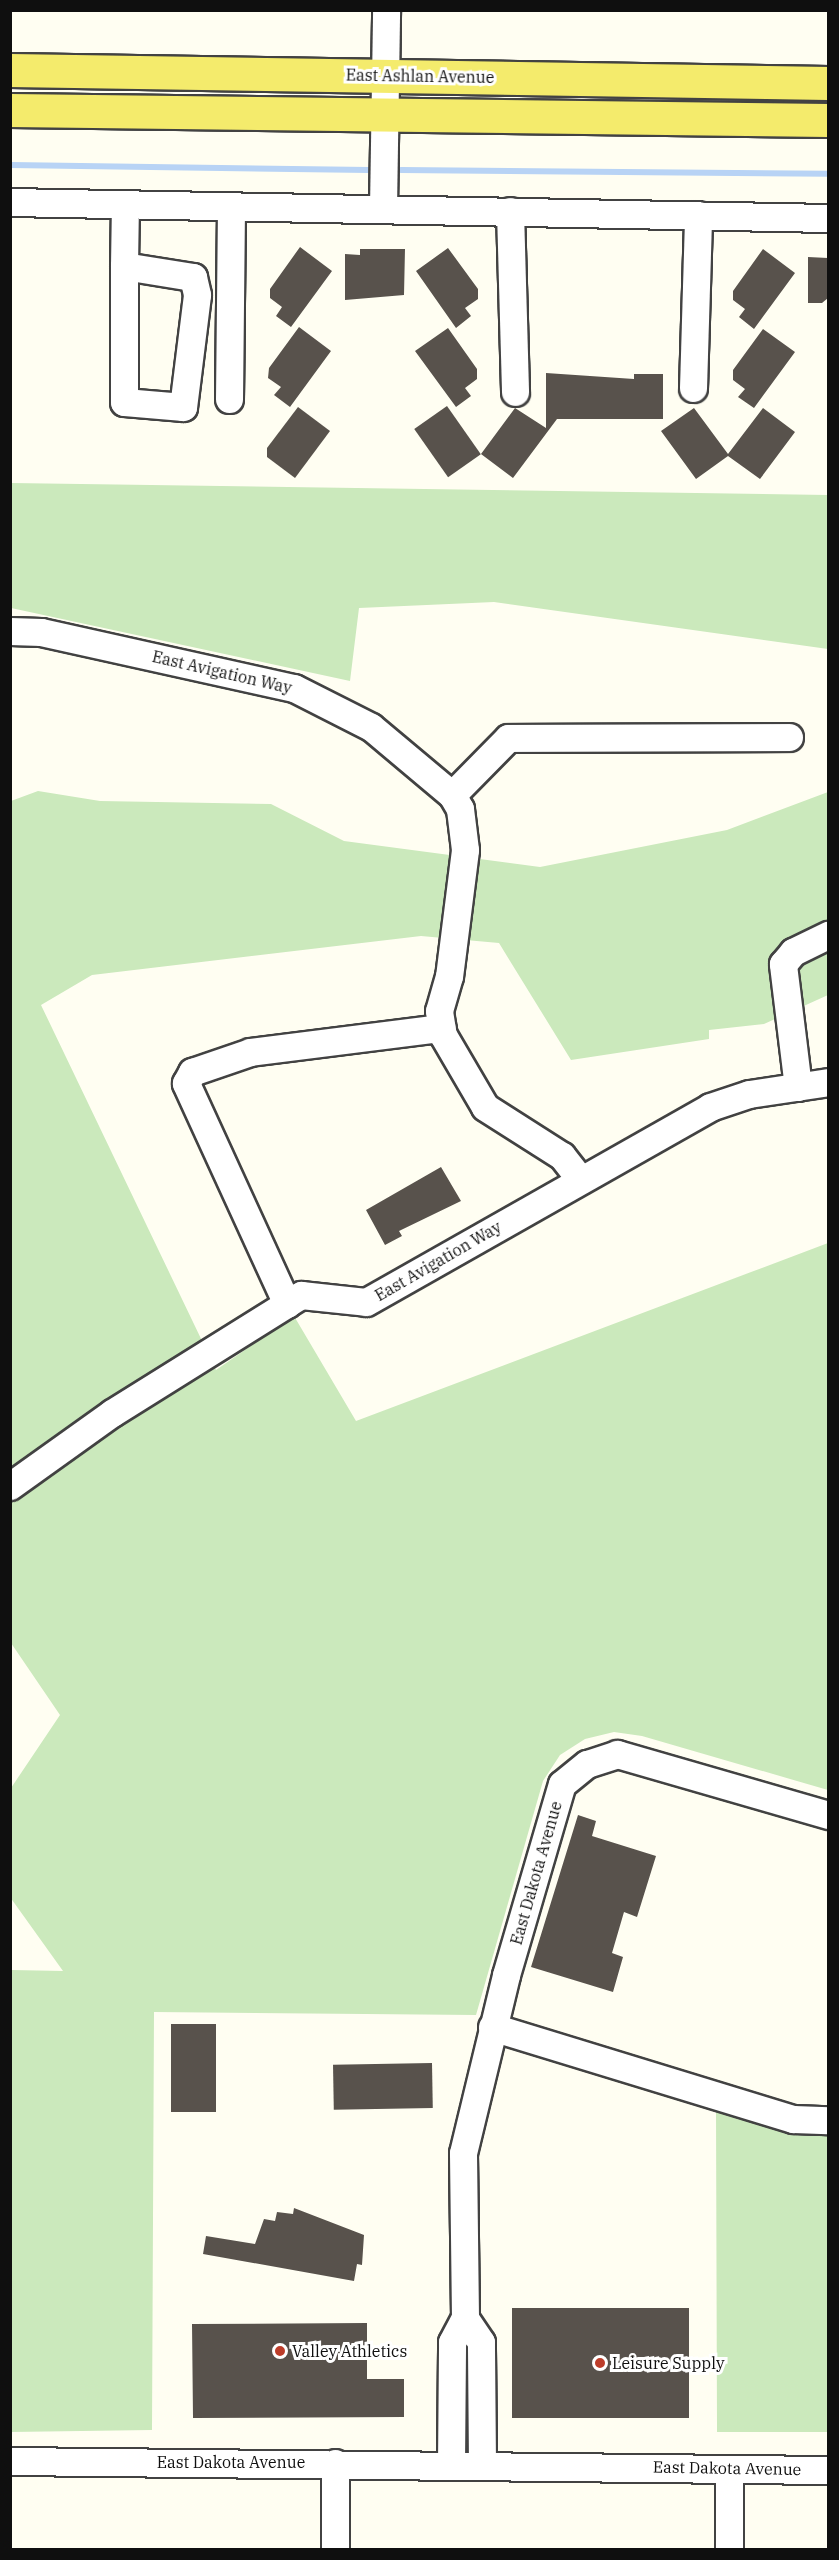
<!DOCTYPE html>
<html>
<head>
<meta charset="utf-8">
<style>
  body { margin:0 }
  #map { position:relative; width:839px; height:2560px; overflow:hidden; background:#fffef2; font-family:"IBM Plex Serif",serif }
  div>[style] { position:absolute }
  .green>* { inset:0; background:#cbe9bc }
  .stream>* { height:6px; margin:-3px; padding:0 3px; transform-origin:3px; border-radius:3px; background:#b8d3f5 }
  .building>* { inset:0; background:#58524c; transform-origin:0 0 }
  .roads { filter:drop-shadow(2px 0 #424242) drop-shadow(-2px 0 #424242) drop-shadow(0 2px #424242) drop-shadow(0 -2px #424242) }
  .minor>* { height:27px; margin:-13.5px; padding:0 13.5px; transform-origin:13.5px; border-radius:13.5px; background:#fff }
  .major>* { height:33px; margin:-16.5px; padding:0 16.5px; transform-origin:16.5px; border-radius:16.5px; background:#f4eb6c }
  .dots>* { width:16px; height:16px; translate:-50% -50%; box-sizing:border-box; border:3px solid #fff; border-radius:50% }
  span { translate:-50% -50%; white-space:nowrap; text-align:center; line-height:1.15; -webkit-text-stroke:6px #fff; paint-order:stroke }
  .street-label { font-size:16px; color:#0f0f0f }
  .poi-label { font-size:16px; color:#0f0f0f }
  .left { translate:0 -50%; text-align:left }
  .frame { position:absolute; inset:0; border:12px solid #0f0f0f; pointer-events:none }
</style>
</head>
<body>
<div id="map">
  <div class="green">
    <div style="clip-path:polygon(11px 483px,828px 495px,828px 649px,494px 602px,359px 608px,350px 681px,11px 608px)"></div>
    <div style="clip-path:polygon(38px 791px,100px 801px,271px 804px,344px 841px,540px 867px,727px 830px,828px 792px,828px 995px,764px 1024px,709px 1030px,709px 1039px,571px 1060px,499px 943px,421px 936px,92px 975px,41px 1005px,216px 1370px,294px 1316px,356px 1421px,828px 1243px,828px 1790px,642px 1736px,614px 1732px,585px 1739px,560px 1755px,543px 1781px,476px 2015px,154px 2012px,152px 2430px,11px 2432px,11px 1970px,63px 1971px,10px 1897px,11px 1788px,60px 1715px,11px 1643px,11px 801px)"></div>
    <div style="clip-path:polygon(716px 2109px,793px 2133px,828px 2136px,828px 2432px,717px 2432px)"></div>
  </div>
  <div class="stream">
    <div style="left:10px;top:165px;width:359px;rotate:0.8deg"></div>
    <div style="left:401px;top:170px;width:427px;rotate:0.5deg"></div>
  </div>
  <div class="building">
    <div style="clip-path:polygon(300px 247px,332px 271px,291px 327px,276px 316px,282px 307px,270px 298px,270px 289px)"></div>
    <div style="clip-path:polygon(448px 248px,478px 289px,478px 299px,465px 308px,471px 316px,456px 328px,416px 271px)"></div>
    <div style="clip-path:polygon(360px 249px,405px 249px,404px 295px,345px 300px,345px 254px,360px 255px)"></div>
    <div style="clip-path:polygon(763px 249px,795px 273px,754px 329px,739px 317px,745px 309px,733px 300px,733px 291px)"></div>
    <div style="clip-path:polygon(808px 257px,828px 258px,828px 298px,822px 303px,808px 303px)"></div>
    <div style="clip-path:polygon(299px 327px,331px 351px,290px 407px,274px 395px,281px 387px,268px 378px,269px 368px)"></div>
    <div style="clip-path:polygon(448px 328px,477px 369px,477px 379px,465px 388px,471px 396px,456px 407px,415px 351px)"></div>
    <div style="clip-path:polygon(763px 329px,795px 352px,754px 408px,738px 397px,745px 389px,733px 380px,733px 370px)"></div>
    <div style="clip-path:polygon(546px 373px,634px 379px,634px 374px,663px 374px,663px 419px,557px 419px,513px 478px,481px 454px,515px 408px,546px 428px)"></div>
    <div style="left:447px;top:406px;width:59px;height:40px;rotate:55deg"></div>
    <div style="clip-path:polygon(298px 407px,330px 431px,295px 478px,267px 457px,267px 448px)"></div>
    <div style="clip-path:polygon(694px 408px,728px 454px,763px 408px,795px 432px,760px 479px,728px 456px,696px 479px,661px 431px)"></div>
    <div style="clip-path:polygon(441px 1167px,461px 1201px,399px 1231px,402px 1236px,385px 1245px,366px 1210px)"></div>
    <div style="clip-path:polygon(578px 1815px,596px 1821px,592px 1836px,656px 1856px,637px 1917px,624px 1912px,612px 1953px,623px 1957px,613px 1992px,531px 1967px)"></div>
    <div style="left:171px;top:2024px;width:45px;height:88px"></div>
    <div style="left:432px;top:2063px;width:45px;height:99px;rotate:89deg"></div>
    <div style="clip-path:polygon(294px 2208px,364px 2235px,362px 2265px,357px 2264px,354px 2281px,203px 2254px,206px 2236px,255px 2244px,264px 2219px,275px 2221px,277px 2212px,293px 2214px)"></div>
    <div style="left:512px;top:2308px;width:177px;height:110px"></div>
    <div style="clip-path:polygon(367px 2323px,367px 2379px,404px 2379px,404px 2417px,193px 2418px,192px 2324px)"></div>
  </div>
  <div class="roads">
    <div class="minor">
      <div style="left:10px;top:202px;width:818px;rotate:1.12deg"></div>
      <div style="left:383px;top:208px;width:198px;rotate:-89.1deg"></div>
      <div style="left:510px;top:211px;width:181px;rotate:88.4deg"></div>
      <div style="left:124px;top:266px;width:70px;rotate:9.1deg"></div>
      <div style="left:193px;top:277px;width:18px;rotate:77deg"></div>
      <div style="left:197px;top:295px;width:113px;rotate:97.1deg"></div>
      <div style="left:183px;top:407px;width:59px;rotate:-175.2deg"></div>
      <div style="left:124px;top:402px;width:136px;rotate:-90deg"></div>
      <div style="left:124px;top:266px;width:61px;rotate:-89.1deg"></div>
      <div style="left:693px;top:388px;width:173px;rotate:-88.3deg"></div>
      <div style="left:229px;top:399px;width:192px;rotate:-89.4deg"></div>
      <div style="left:10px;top:631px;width:31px;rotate:2deg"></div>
      <div style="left:41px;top:632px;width:259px;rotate:12.5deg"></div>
      <div style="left:294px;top:688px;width:86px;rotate:26.9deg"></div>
      <div style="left:371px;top:727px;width:106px;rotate:40deg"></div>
      <div style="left:452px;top:795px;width:16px;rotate:60deg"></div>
      <div style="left:460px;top:809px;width:41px;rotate:83deg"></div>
      <div style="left:465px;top:850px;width:127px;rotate:97.2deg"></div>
      <div style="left:449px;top:976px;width:36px;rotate:106deg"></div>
      <div style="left:439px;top:1011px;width:24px;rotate:81deg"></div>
      <div style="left:443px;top:1035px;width:83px;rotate:59.7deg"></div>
      <div style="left:485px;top:1107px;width:91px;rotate:32.5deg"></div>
      <div style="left:562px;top:1156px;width:29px;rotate:52deg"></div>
      <div style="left:452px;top:795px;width:80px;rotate:-45.5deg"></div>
      <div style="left:508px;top:738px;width:281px;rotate:-0.2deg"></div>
      <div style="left:798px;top:1087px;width:124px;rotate:-97deg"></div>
      <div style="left:783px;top:964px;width:16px;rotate:-50deg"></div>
      <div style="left:793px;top:952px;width:39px;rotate:-26deg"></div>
      <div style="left:287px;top:1304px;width:243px;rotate:-114.6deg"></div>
      <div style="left:186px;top:1083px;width:13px;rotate:-61deg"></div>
      <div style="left:192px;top:1072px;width:61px;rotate:-19deg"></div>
      <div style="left:250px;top:1052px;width:193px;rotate:-7.2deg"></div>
      <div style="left:10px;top:1486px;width:125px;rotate:-35.6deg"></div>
      <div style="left:112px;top:1413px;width:223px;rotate:-32deg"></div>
      <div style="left:301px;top:1295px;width:65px;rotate:6.1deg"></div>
      <div style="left:366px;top:1302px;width:395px;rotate:-29.5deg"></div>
      <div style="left:710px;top:1107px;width:41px;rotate:-18.4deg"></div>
      <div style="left:749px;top:1094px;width:80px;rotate:-8.6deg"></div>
      <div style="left:492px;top:2027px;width:315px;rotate:17deg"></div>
      <div style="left:793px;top:2119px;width:35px;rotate:2deg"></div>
      <div style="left:10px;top:2461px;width:818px;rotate:0.63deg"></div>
      <div style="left:335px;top:2463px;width:87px;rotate:90deg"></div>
      <div style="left:482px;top:2463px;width:121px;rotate:-90.5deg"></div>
      <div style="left:481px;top:2342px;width:29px;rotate:-124deg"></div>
      <div style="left:465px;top:2318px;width:165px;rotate:-90.7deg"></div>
      <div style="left:463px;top:2153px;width:183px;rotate:-76.4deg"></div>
      <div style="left:506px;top:1975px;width:199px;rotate:-73.7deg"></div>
      <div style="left:562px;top:1784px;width:32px;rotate:-39deg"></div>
      <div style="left:587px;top:1764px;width:32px;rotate:-18deg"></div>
      <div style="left:617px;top:1754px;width:220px;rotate:16.1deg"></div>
      <div style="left:451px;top:2464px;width:122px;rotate:-89.5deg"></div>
      <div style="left:452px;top:2342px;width:27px;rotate:-62deg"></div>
      <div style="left:729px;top:2469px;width:81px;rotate:90deg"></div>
    </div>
    <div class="major">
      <div style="left:10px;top:70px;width:818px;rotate:0.91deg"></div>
      <div style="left:10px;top:110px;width:818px;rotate:0.7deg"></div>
    </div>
  </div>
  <div class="dots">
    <div style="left:280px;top:2351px;background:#bc3d2a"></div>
    <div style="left:600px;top:2363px;background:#bc3d2a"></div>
  </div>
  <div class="street-label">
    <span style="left:420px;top:76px;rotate:1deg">East Ashlan Avenue</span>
    <span style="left:222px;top:672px;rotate:13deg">East Avigation Way</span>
    <span style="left:438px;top:1261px;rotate:-30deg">East Avigation Way</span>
    <span style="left:536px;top:1873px;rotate:-74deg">East Dakota Avenue</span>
    <span style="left:231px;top:2462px">East Dakota Avenue</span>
    <span style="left:727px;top:2468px;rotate:1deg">East Dakota Avenue</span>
  </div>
  <div class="poi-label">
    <span class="left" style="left:292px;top:2351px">Valley Athletics</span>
    <span class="left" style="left:612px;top:2363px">Leisure Supply</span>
  </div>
  <div class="frame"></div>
</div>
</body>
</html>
